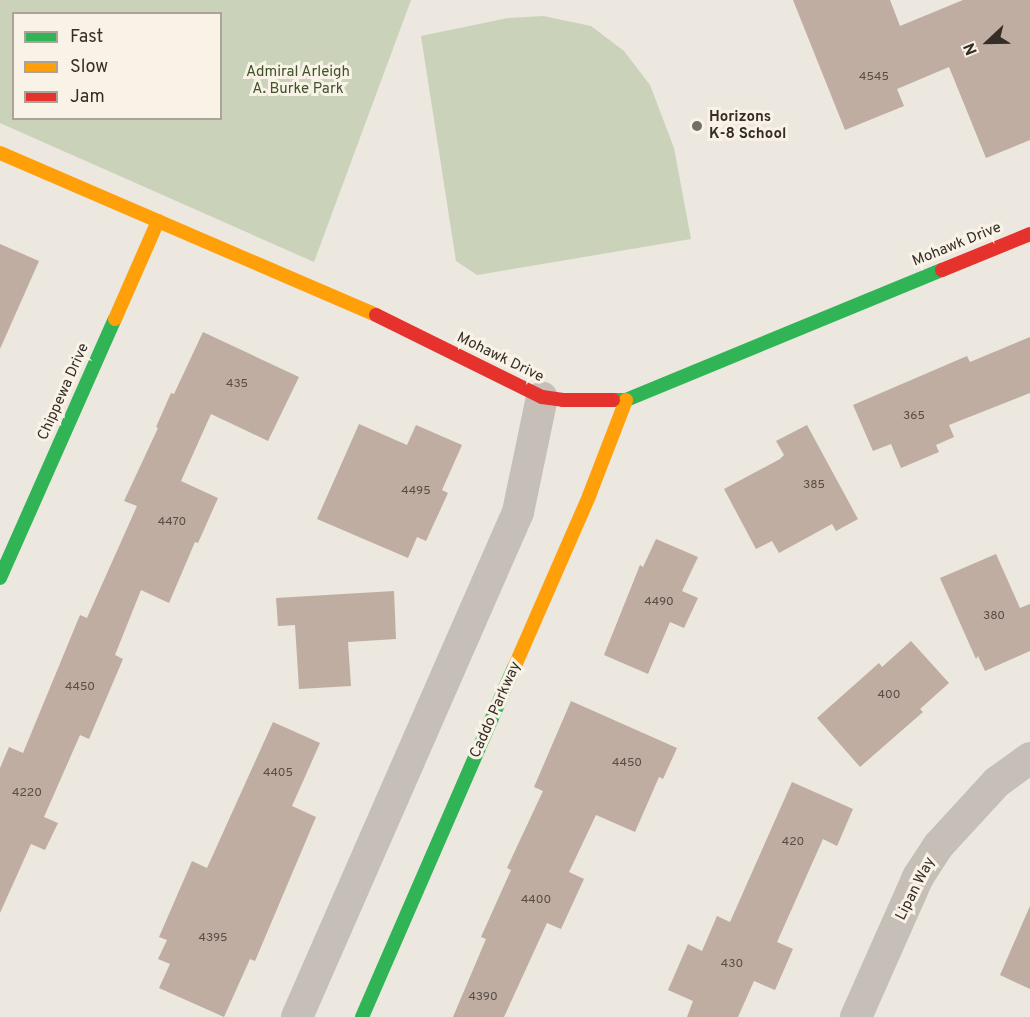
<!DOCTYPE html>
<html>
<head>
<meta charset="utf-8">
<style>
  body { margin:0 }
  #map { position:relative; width:1030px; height:1017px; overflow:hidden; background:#ece7df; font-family:Overpass,sans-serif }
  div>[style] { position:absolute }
  .green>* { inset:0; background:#cad2b9 }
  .building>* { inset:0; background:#bfada1 }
  .street>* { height:32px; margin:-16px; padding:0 16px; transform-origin:16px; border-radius:16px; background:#c5bfb8 }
  .fast>* { height:14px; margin:-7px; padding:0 7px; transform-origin:7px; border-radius:7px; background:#30b455 }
  .slow>* { height:14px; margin:-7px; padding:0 7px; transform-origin:7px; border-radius:7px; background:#ff9f0a }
  .jam>* { height:14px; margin:-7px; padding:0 7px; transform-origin:7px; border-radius:7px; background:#e5322d }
  .dots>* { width:16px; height:16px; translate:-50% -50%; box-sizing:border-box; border:3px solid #f9f2e6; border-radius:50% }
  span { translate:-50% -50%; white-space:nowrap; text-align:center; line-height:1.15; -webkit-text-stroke:6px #f9f2e6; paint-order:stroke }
  .number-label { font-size:12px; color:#584d46 }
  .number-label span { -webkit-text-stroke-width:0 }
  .park-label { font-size:15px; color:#40532b }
  .poi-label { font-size:15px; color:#352d27; font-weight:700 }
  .left { translate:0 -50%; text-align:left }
  .street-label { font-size:15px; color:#352d27 }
  .legend { position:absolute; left:12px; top:12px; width:210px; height:108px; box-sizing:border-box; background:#f9f2e6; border:2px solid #aba39a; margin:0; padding:8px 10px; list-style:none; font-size:18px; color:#352d27 }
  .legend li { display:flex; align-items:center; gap:12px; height:30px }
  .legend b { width:30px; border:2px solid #aba39a }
  .north { position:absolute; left:958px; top:12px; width:60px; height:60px; -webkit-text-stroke:4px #f9f2e6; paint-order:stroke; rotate:248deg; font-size:16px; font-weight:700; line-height:24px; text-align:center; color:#352d27 }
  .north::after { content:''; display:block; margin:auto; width:21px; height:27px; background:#352d27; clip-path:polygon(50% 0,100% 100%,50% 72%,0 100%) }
</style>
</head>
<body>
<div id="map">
  <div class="green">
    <div style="clip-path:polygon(evenodd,0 0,411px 0,314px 262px,0 123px,0 0,14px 14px,220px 14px,220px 118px,14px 118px,14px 14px)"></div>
    <div style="clip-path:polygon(543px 16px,591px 26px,624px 51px,650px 85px,674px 148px,691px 239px,477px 275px,456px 261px,421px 36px,508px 18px)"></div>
  </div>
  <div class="building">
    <div style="clip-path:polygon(793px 0,890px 0,900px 26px,963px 0,1030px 0,1030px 140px,986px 158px,949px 67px,897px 89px,904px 106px,845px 130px)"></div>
    <div style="clip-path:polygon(0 244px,39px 261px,0 349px)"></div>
    <div style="clip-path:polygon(203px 332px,299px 377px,268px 441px,211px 414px,181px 481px,218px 498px,198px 543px,195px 542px,169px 603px,141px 590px,115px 655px,123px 659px,89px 739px,80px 735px,44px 817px,58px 823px,45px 850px,31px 844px,0 913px,0 768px,9px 747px,23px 753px,80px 615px,87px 618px,137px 506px,124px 501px,158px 428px,156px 427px,171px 393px,174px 394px)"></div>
    <div style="clip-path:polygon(1030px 337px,1030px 393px,949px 425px,954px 437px,936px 445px,939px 452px,901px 468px,891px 444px,873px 451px,853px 405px,967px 356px,970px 362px)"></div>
    <div style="clip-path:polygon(359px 424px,407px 445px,416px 425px,462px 445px,442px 490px,448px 493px,426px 541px,417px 537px,408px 558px,317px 519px)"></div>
    <div style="clip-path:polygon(807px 425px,858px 519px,836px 531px,832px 524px,779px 553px,772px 541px,756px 549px,724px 489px,780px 459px,784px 455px,776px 441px)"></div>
    <div style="clip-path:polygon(656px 539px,698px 557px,682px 591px,698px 598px,684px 628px,670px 622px,648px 674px,604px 655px,640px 565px,643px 567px)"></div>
    <div style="clip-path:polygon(996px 554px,1020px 608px,1030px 604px,1030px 651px,985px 671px,978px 656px,976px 659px,940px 578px)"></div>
    <div style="clip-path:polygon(394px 591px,396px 639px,348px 642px,351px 686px,299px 689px,295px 625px,278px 626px,276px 598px)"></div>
    <div style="clip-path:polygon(911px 641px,949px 683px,920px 709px,923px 712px,860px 767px,817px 718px,879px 663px,882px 667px)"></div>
    <div style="clip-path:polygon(571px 701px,677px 748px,663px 779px,659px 777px,635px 832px,596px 815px,569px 872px,584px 879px,561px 929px,547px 923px,504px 1017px,453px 1017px,486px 939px,481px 937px,511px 870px,507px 868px,543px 791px,534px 787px)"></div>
    <div style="clip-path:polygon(273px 722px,320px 743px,292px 806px,316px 817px,255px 961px,250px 959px,224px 1017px,159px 988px,170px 964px,158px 959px,167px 940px,159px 937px,192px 861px,207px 868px)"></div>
    <div style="clip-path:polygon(792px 782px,853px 809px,837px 846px,823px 839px,777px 942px,793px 949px,775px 990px,754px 981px,738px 1017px,687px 1017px,693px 1001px,668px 990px,688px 944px,702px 951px,717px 916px,730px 922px)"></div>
    <div style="clip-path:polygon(1030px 906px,1030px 989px,1000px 975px)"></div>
  </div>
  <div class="street">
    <div style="left:297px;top:1017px;width:551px;rotate:-66.36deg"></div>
    <div style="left:518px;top:512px;width:117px;rotate:-78.2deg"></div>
    <div style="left:856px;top:1017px;width:153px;rotate:-66.1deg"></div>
    <div style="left:918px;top:877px;width:38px;rotate:-57deg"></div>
    <div style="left:939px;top:845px;width:86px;rotate:-47.4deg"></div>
    <div style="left:997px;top:782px;width:41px;rotate:-36deg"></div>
  </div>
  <div class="fast">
    <div style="left:613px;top:400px;width:13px"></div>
    <div style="left:626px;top:400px;width:342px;rotate:-22.4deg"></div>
    <div style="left:0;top:578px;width:283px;rotate:-66.1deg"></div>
    <div style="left:362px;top:1017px;width:381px;rotate:-66.5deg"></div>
  </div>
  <div class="slow">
    <div style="left:0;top:153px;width:409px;rotate:23.3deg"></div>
    <div style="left:115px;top:319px;width:107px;rotate:-66.3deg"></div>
    <div style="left:514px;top:668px;width:188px;rotate:-66.4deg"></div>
    <div style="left:589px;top:496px;width:103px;rotate:-68.9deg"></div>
  </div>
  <div class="jam">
    <div style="left:942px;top:270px;width:95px;rotate:-22.2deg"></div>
    <div style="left:376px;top:315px;width:185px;rotate:26.3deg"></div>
    <div style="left:542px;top:397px;width:21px;rotate:8deg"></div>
    <div style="left:563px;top:400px;width:50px"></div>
  </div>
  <div class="dots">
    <div style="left:697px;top:126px;background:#756e67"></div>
  </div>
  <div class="number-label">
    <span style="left:874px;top:78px">4545</span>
    <span style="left:237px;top:385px">435</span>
    <span style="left:914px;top:417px">365</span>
    <span style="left:814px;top:486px">385</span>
    <span style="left:416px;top:492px">4495</span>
    <span style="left:172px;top:523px">4470</span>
    <span style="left:659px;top:603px">4490</span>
    <span style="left:994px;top:617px">380</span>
    <span style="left:80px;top:688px">4450</span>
    <span style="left:889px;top:696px">400</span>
    <span style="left:627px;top:764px">4450</span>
    <span style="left:278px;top:774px">4405</span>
    <span style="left:27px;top:794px">4220</span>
    <span style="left:793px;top:843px">420</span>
    <span style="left:536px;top:901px">4400</span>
    <span style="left:213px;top:939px">4395</span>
    <span style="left:732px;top:965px">430</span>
    <span style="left:483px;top:998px">4390</span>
  </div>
  <div class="park-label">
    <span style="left:298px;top:81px">Admiral Arleigh<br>A. Burke Park</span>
  </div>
  <div class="poi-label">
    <span class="left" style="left:709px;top:126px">Horizons<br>K-8 School</span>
  </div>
  <div class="street-label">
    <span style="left:957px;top:245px;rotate:-22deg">Mohawk Drive</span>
    <span style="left:500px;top:358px;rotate:26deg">Mohawk Drive</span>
    <span style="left:64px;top:392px;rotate:-66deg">Chippewa Drive</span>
    <span style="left:496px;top:710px;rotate:-66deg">Caddo Parkway</span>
    <span style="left:916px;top:889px;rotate:-63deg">Lipan Way</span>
  </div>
  <ul class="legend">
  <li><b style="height:8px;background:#30b455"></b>Fast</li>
  <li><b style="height:8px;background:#ff9f0a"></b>Slow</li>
  <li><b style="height:8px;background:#e5322d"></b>Jam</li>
  </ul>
  <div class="north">N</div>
</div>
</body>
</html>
